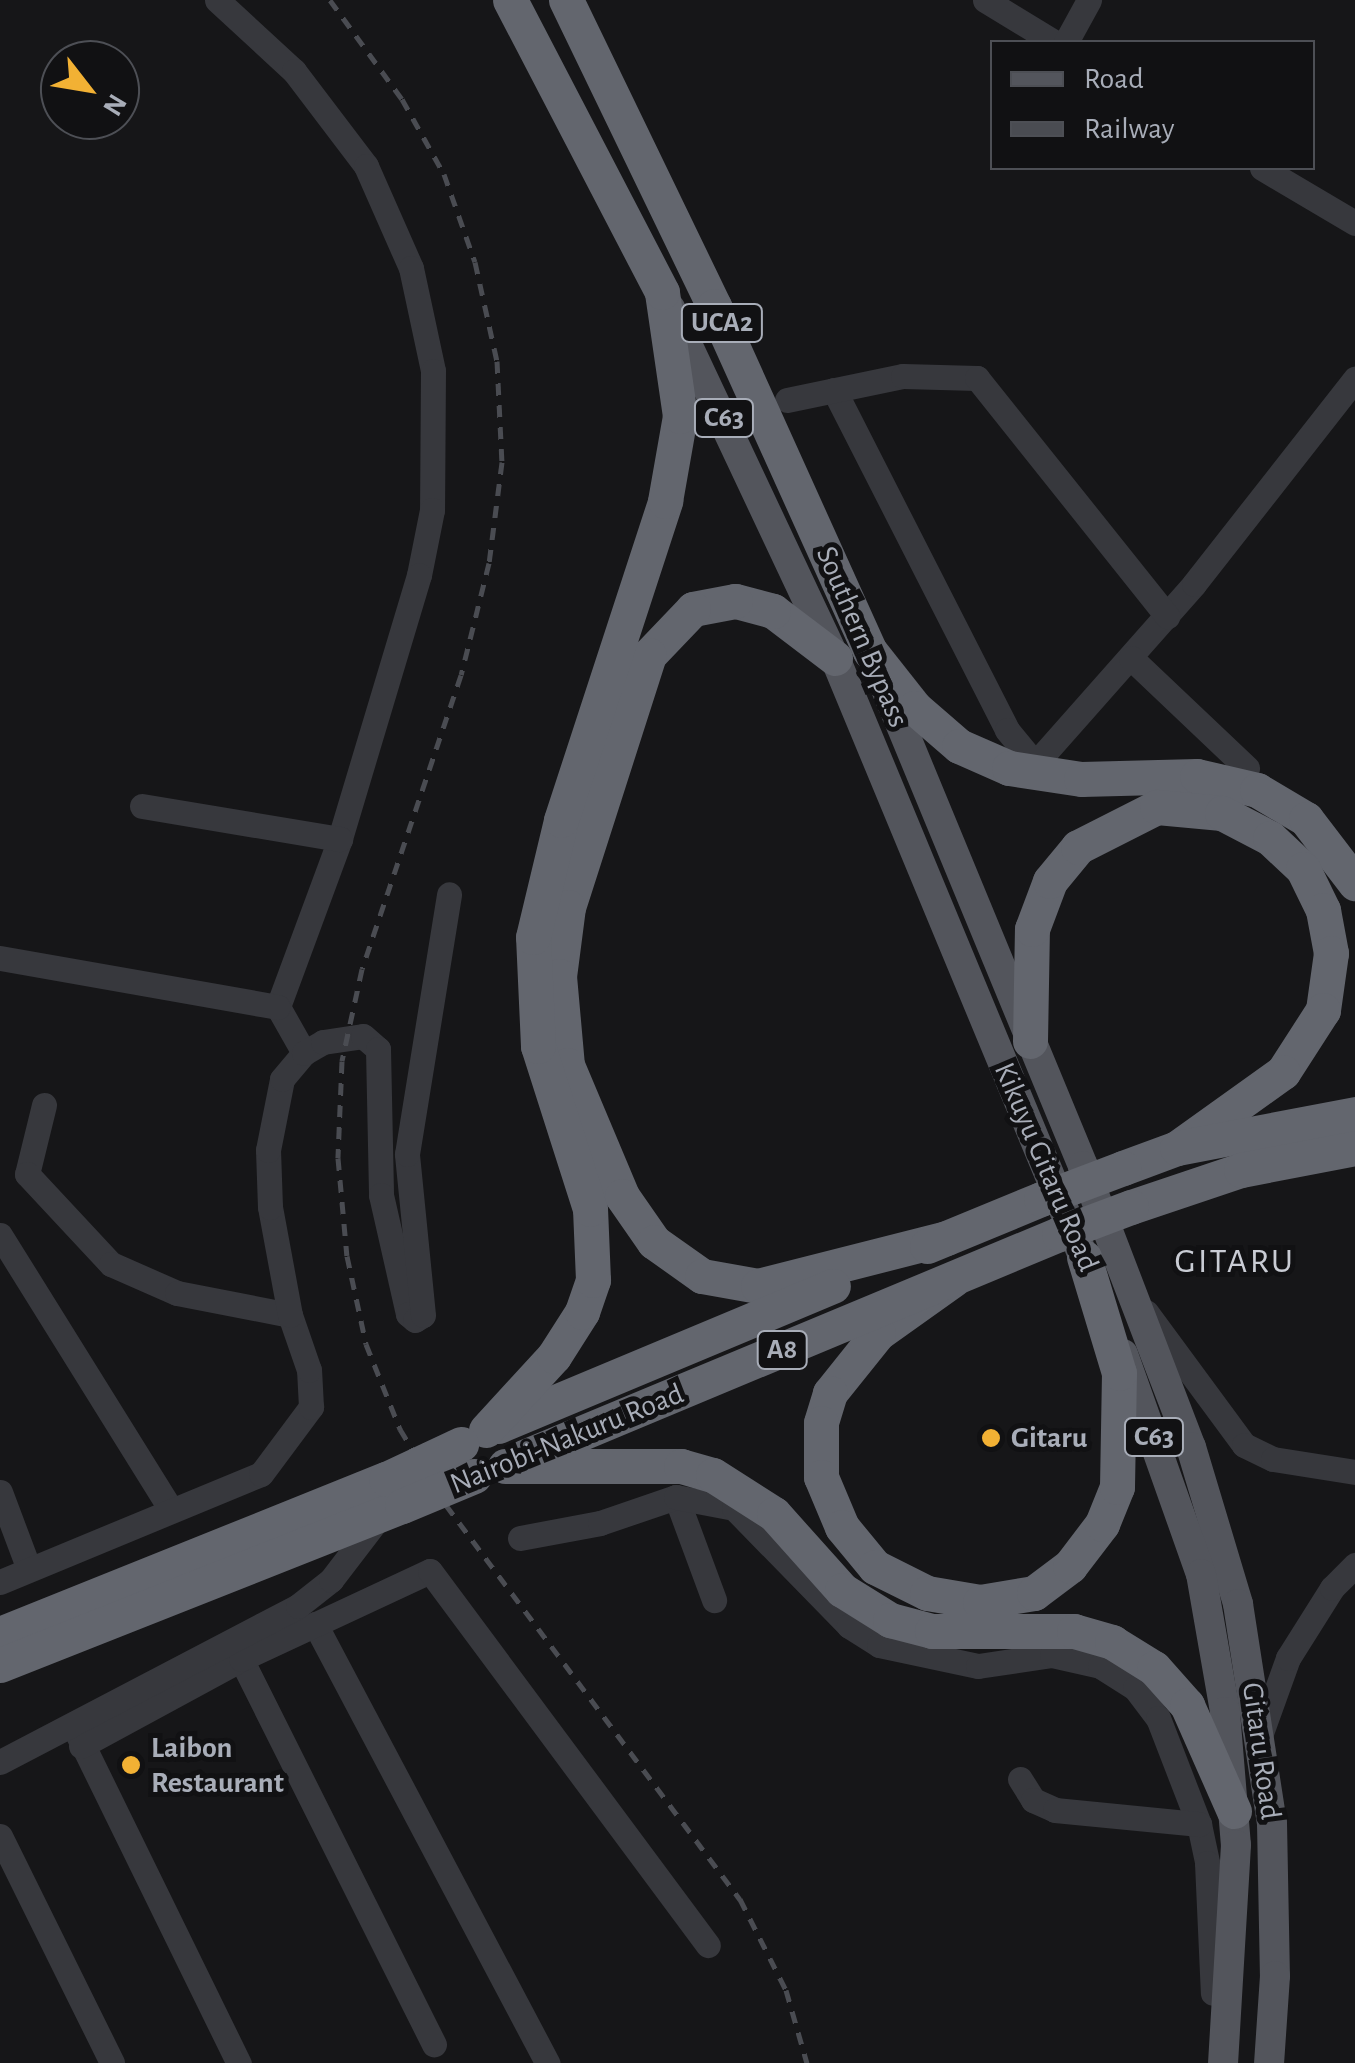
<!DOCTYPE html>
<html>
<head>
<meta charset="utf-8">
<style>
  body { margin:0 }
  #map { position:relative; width:1355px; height:2063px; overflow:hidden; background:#161618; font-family:"Alegreya Sans",sans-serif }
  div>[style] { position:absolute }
  .minor>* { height:25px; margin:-12.5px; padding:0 12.5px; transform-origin:12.5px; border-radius:12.5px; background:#37383d }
  .major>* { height:30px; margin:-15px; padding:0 15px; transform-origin:15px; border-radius:15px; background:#53555c }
  .highway>* { height:35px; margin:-17.5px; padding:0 17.5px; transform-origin:17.5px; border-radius:17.5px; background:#63666e }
  .rail>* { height:5px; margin-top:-2.5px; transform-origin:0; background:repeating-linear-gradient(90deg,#4a4c52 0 12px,transparent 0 22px) }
  .highway-bridge>* { height:35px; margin:-17.5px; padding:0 17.5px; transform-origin:17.5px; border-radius:17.5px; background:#63666e }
  .dots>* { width:28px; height:28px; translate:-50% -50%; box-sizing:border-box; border:5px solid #111113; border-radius:50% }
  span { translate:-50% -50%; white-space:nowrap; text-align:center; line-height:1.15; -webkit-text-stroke:10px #111113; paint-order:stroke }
  .shield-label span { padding:2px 8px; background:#111113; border:2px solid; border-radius:8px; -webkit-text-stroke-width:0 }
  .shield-label { font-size:28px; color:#a8adb8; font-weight:700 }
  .street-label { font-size:30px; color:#a8adb8 }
  .poi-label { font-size:30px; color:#a8adb8; font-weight:700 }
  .left { translate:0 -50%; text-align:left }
  .quarter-label { font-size:35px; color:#c9ccd4; letter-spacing:2.5px }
  .legend { position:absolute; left:990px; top:40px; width:325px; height:130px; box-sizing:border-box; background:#111113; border:2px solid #4d4f55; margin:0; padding:12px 18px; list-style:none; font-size:30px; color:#a8adb8 }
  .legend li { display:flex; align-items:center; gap:20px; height:50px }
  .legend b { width:50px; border:2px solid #4d4f55 }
  .north { position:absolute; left:40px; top:40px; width:100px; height:100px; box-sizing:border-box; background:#111113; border:2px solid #4d4f55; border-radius:50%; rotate:121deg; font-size:28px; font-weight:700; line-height:40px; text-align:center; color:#a8adb8 }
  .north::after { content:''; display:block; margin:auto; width:35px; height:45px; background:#f2b134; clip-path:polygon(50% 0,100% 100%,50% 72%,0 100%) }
</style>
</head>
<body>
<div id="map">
  <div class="minor">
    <div style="left:217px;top:0;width:105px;rotate:42.7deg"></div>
    <div style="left:294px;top:71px;width:119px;rotate:52.8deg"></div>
    <div style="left:366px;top:166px;width:111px;rotate:66.2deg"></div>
    <div style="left:411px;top:268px;width:105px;rotate:77.9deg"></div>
    <div style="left:433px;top:371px;width:139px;rotate:90.4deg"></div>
    <div style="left:432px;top:510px;width:66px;rotate:101.3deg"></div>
    <div style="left:419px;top:575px;width:276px;rotate:106.7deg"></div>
    <div style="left:340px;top:839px;width:179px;rotate:110.3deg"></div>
    <div style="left:278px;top:1007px;width:53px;rotate:60.5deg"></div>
    <div style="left:985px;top:0;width:81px;rotate:31.3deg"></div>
    <div style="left:1066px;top:42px;width:48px;rotate:-61.3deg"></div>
    <div style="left:1262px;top:168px;width:108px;rotate:30.6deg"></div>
    <div style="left:834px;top:390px;width:381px;rotate:63deg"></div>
    <div style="left:1007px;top:730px;width:44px;rotate:50.5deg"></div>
    <div style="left:1035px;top:764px;width:240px;rotate:-48.5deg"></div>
    <div style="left:1194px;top:584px;width:261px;rotate:-51.9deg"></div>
    <div style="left:787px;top:400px;width:118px;rotate:-11.7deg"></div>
    <div style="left:903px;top:376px;width:74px;rotate:1.5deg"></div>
    <div style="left:977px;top:378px;width:305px;rotate:51.4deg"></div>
    <div style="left:1131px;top:658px;width:160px;rotate:43.5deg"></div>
    <div style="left:142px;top:806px;width:201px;rotate:9.5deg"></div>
    <div style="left:0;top:958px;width:282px;rotate:10deg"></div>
    <div style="left:44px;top:1105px;width:71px;rotate:103.8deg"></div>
    <div style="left:27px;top:1174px;width:123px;rotate:47deg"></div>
    <div style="left:111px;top:1264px;width:72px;rotate:23.7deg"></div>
    <div style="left:177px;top:1293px;width:115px;rotate:11deg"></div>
    <div style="left:0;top:1235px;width:324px;rotate:58.1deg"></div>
    <div style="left:1146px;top:1312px;width:165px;rotate:53.6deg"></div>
    <div style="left:1244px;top:1445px;width:32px;rotate:26deg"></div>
    <div style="left:1273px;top:1459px;width:83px;rotate:9deg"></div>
    <div style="left:0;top:1492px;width:82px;rotate:69.4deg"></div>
    <div style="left:676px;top:1497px;width:110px;rotate:69.7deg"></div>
    <div style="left:520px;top:1538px;width:81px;rotate:-10.6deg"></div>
    <div style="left:600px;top:1523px;width:80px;rotate:-18.9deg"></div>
    <div style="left:676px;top:1497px;width:59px;rotate:10.7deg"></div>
    <div style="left:734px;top:1508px;width:165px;rotate:45.7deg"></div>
    <div style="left:849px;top:1626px;width:36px;rotate:32deg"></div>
    <div style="left:879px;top:1645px;width:101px;rotate:12deg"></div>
    <div style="left:978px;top:1666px;width:75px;rotate:-8.5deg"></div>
    <div style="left:1052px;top:1655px;width:49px;rotate:12.9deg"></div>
    <div style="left:1100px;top:1666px;width:41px;rotate:32.2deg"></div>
    <div style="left:1135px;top:1688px;width:38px;rotate:53deg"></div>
    <div style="left:1158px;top:1718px;width:114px;rotate:68.9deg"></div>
    <div style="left:1199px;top:1824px;width:40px;rotate:78deg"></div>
    <div style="left:1207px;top:1863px;width:130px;rotate:87.4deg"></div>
    <div style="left:0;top:1582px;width:282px;rotate:-22.5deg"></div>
    <div style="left:261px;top:1474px;width:84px;rotate:-53.3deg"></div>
    <div style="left:311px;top:1407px;width:37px;rotate:-93deg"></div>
    <div style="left:309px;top:1370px;width:58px;rotate:-109.1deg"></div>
    <div style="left:290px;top:1315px;width:110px;rotate:-100.5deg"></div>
    <div style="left:270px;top:1207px;width:57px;rotate:-92deg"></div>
    <div style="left:268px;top:1150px;width:72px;rotate:-78.8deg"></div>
    <div style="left:282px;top:1079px;width:34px;rotate:-50deg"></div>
    <div style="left:304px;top:1053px;width:22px;rotate:-30deg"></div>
    <div style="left:323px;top:1042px;width:40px;rotate:-8.5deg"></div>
    <div style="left:363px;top:1036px;width:20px;rotate:41deg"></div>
    <div style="left:378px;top:1049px;width:146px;rotate:88.8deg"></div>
    <div style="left:381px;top:1195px;width:122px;rotate:77.2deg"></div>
    <div style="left:408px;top:1314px;width:9px;rotate:41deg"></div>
    <div style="left:415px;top:1320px;width:9px;rotate:-32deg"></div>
    <div style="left:423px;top:1315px;width:162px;rotate:-95.7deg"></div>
    <div style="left:407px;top:1154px;width:263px;rotate:-80.8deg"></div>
    <div style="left:315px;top:1624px;width:497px;rotate:62.1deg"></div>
    <div style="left:241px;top:1659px;width:431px;rotate:63.4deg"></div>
    <div style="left:77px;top:1733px;width:368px;rotate:63.9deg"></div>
    <div style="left:1261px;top:1733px;width:80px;rotate:-70.2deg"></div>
    <div style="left:1288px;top:1658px;width:83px;rotate:-57.8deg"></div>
    <div style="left:1332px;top:1588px;width:33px;rotate:-45deg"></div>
    <div style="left:81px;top:1746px;width:182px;rotate:-28.5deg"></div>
    <div style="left:241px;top:1659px;width:208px;rotate:-25deg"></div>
    <div style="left:430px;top:1571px;width:466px;rotate:53.4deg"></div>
    <div style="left:0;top:1762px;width:336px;rotate:-27.6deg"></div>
    <div style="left:298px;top:1606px;width:42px;rotate:-38.2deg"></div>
    <div style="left:331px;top:1580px;width:81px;rotate:-52.6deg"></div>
    <div style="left:1020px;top:1779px;width:25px;rotate:58deg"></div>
    <div style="left:1033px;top:1800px;width:24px;rotate:24deg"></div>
    <div style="left:1055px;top:1810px;width:145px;rotate:5.6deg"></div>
    <div style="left:0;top:1836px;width:253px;rotate:63.7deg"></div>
  </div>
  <div class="major">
    <div style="left:670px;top:308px;width:387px;rotate:64.8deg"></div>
    <div style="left:835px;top:658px;width:642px;rotate:67.47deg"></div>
    <div style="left:879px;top:672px;width:534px;rotate:67.56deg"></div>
    <div style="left:1083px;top:1166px;width:301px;rotate:69deg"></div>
    <div style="left:1191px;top:1447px;width:164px;rotate:73.3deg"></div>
    <div style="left:1238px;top:1604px;width:222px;rotate:81.2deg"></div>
    <div style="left:1272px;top:1823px;width:153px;rotate:88.9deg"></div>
    <div style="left:1275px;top:1976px;width:87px;rotate:93.9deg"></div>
    <div style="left:1123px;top:1354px;width:233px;rotate:70.5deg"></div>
    <div style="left:1201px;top:1574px;width:140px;rotate:80.1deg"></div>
    <div style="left:1225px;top:1712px;width:133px;rotate:85.3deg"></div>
    <div style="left:1236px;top:1845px;width:218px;rotate:93.4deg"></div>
  </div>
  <div class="highway">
    <div style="left:566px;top:0;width:340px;rotate:64.2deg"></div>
    <div style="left:714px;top:306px;width:379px;rotate:65.7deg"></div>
    <div style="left:870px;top:651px;width:73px;rotate:51.7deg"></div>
    <div style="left:915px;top:708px;width:58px;rotate:40.8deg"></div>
    <div style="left:959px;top:746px;width:55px;rotate:23.7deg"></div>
    <div style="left:1009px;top:768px;width:73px;rotate:8.7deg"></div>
    <div style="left:1081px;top:779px;width:116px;rotate:-1.5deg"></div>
    <div style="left:1197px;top:776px;width:62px;rotate:13.1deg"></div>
    <div style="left:1257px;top:790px;width:57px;rotate:30.6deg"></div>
    <div style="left:1306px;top:819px;width:81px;rotate:52.6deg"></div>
    <div style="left:835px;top:658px;width:78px;rotate:-142.8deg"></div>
    <div style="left:773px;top:611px;width:39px;rotate:-165deg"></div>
    <div style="left:735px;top:601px;width:43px;rotate:169.2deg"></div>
    <div style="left:693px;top:609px;width:64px;rotate:133.7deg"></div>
    <div style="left:649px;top:655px;width:265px;rotate:107.8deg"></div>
    <div style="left:568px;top:907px;width:70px;rotate:97.4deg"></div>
    <div style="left:559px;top:976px;width:89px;rotate:84.9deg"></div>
    <div style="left:567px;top:1065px;width:142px;rotate:67.2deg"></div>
    <div style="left:622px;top:1196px;width:56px;rotate:55.2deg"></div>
    <div style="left:654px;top:1242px;width:59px;rotate:35.3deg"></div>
    <div style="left:702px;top:1276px;width:57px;rotate:10.1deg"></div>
    <div style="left:758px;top:1286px;width:195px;rotate:-14.3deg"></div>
    <div style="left:1030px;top:1041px;width:112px;rotate:-89deg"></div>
    <div style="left:1032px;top:929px;width:51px;rotate:-69.4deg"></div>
    <div style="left:1050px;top:881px;width:44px;rotate:-50.5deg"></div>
    <div style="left:1078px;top:847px;width:89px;rotate:-26.9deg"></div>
    <div style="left:1157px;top:807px;width:65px;rotate:5.3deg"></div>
    <div style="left:1222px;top:813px;width:54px;rotate:27.5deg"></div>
    <div style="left:1270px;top:838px;width:45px;rotate:43.2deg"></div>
    <div style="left:1303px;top:869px;width:46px;rotate:64deg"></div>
    <div style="left:1323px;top:910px;width:44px;rotate:79.5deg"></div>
    <div style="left:1331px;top:953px;width:58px;rotate:98deg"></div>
    <div style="left:1323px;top:1010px;width:74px;rotate:122.8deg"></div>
    <div style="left:1283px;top:1072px;width:130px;rotate:144.4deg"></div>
    <div style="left:1123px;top:1168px;width:58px;rotate:-20.3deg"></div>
    <div style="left:1177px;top:1148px;width:181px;rotate:-10.8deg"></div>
    <div style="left:1131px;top:1207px;width:116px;rotate:-18.6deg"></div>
    <div style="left:1241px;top:1170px;width:116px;rotate:-10.9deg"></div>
    <div style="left:927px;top:1246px;width:123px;rotate:-22.4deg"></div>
    <div style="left:954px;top:1279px;width:93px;rotate:144.6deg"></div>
    <div style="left:878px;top:1333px;width:77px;rotate:128.7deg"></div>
    <div style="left:830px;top:1393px;width:31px;rotate:107deg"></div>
    <div style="left:821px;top:1423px;width:54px;rotate:90deg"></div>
    <div style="left:821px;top:1477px;width:54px;rotate:67.2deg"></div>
    <div style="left:842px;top:1527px;width:52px;rotate:50.5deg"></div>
    <div style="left:875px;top:1567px;width:58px;rotate:26.6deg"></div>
    <div style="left:927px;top:1593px;width:54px;rotate:9.6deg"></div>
    <div style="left:980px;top:1602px;width:55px;rotate:-9.5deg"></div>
    <div style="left:1034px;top:1593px;width:45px;rotate:-36.9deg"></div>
    <div style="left:1070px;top:1566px;width:53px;rotate:-52.7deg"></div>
    <div style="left:1102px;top:1524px;width:40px;rotate:-68deg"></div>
    <div style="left:1117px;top:1487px;width:114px;rotate:-89deg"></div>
    <div style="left:1119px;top:1373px;width:121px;rotate:-106.8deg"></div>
    <div style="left:498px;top:1426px;width:363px;rotate:-22.7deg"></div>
    <div style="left:486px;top:1430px;width:100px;rotate:-47.4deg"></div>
    <div style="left:554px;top:1356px;width:52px;rotate:-57.5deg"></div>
    <div style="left:582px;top:1312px;width:34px;rotate:-71deg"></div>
    <div style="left:593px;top:1280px;width:71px;rotate:-92.4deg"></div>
    <div style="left:590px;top:1209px;width:171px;rotate:-107.7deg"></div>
    <div style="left:538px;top:1046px;width:109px;rotate:-92.6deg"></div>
    <div style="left:533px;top:937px;width:120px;rotate:-76.5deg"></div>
    <div style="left:561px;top:820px;width:336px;rotate:-71.9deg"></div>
    <div style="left:665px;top:501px;width:86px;rotate:-80deg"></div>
    <div style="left:680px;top:416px;width:125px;rotate:-98.3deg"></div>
    <div style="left:662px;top:292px;width:329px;rotate:-117.5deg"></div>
    <div style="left:524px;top:1457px;width:580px;rotate:-22.63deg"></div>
    <div style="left:505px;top:1466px;width:176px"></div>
    <div style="left:681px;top:1466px;width:33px;rotate:16deg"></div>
    <div style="left:713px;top:1475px;width:72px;rotate:32.6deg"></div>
    <div style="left:774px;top:1514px;width:102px;rotate:48.2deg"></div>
    <div style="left:842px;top:1590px;width:57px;rotate:32deg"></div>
    <div style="left:890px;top:1620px;width:43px;rotate:14.7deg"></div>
    <div style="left:932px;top:1631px;width:142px"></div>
    <div style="left:1074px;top:1631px;width:40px;rotate:16deg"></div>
    <div style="left:1112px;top:1642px;width:49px;rotate:31.8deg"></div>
    <div style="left:1154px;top:1668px;width:50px;rotate:48.3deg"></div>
    <div style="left:1187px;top:1705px;width:116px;rotate:66.1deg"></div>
    <div style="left:0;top:1634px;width:416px;rotate:-21.9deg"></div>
    <div style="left:0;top:1665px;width:432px;rotate:-21.6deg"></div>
  </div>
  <div class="rail">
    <div style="left:330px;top:0;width:122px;rotate:54deg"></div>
    <div style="left:402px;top:99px;width:86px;rotate:60.8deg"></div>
    <div style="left:444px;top:174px;width:93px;rotate:70.6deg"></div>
    <div style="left:475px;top:262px;width:101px;rotate:77.5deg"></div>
    <div style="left:497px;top:361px;width:101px;rotate:87.2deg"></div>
    <div style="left:502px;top:462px;width:102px;rotate:97.3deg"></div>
    <div style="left:489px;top:563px;width:115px;rotate:104deg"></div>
    <div style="left:461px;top:675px;width:310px;rotate:108.6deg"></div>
    <div style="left:362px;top:969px;width:94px;rotate:102.3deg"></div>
    <div style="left:342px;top:1061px;width:97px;rotate:92.4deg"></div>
    <div style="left:338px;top:1158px;width:98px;rotate:84.8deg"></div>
    <div style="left:347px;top:1256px;width:90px;rotate:77.8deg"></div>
    <div style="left:366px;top:1344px;width:92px;rotate:68.2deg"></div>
    <div style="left:400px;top:1429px;width:89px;rotate:58.8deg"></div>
    <div style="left:446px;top:1505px;width:492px;rotate:53.3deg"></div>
    <div style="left:740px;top:1899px;width:102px;rotate:63.2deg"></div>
    <div style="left:786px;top:1990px;width:76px;rotate:74deg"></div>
  </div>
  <div class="highway-bridge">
    <div style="left:1041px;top:1199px;width:88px;rotate:-20.7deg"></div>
    <div style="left:1059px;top:1234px;width:77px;rotate:-20.6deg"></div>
    <div style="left:386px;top:1479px;width:83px;rotate:-25deg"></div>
    <div style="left:402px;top:1506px;width:78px;rotate:-22.6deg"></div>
  </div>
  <div class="dots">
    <div style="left:991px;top:1438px;background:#f2b134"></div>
    <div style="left:131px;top:1765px;background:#f2b134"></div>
  </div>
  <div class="shield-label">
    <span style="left:722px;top:323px">UCA2</span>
    <span style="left:724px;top:418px">C63</span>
    <span style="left:782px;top:1350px">A8</span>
    <span style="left:1154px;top:1437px">C63</span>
  </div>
  <div class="street-label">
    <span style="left:862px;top:637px;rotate:67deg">Southern Bypass</span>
    <span style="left:1046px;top:1167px;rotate:67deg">Kikuyu Gitaru Road</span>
    <span style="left:567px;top:1439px;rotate:-22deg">Nairobi-Nakuru Road</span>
    <span style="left:1261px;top:1751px;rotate:82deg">Gitaru Road</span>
  </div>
  <div class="poi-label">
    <span class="left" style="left:1011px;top:1438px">Gitaru</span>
    <span class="left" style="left:151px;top:1765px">Laibon<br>Restaurant</span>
  </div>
  <div class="quarter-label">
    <span style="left:1235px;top:1262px">GITARU</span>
  </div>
  <ul class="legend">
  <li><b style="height:12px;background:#53555c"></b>Road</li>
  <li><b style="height:12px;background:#4a4c52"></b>Railway</li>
  </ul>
  <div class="north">N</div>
</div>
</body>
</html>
